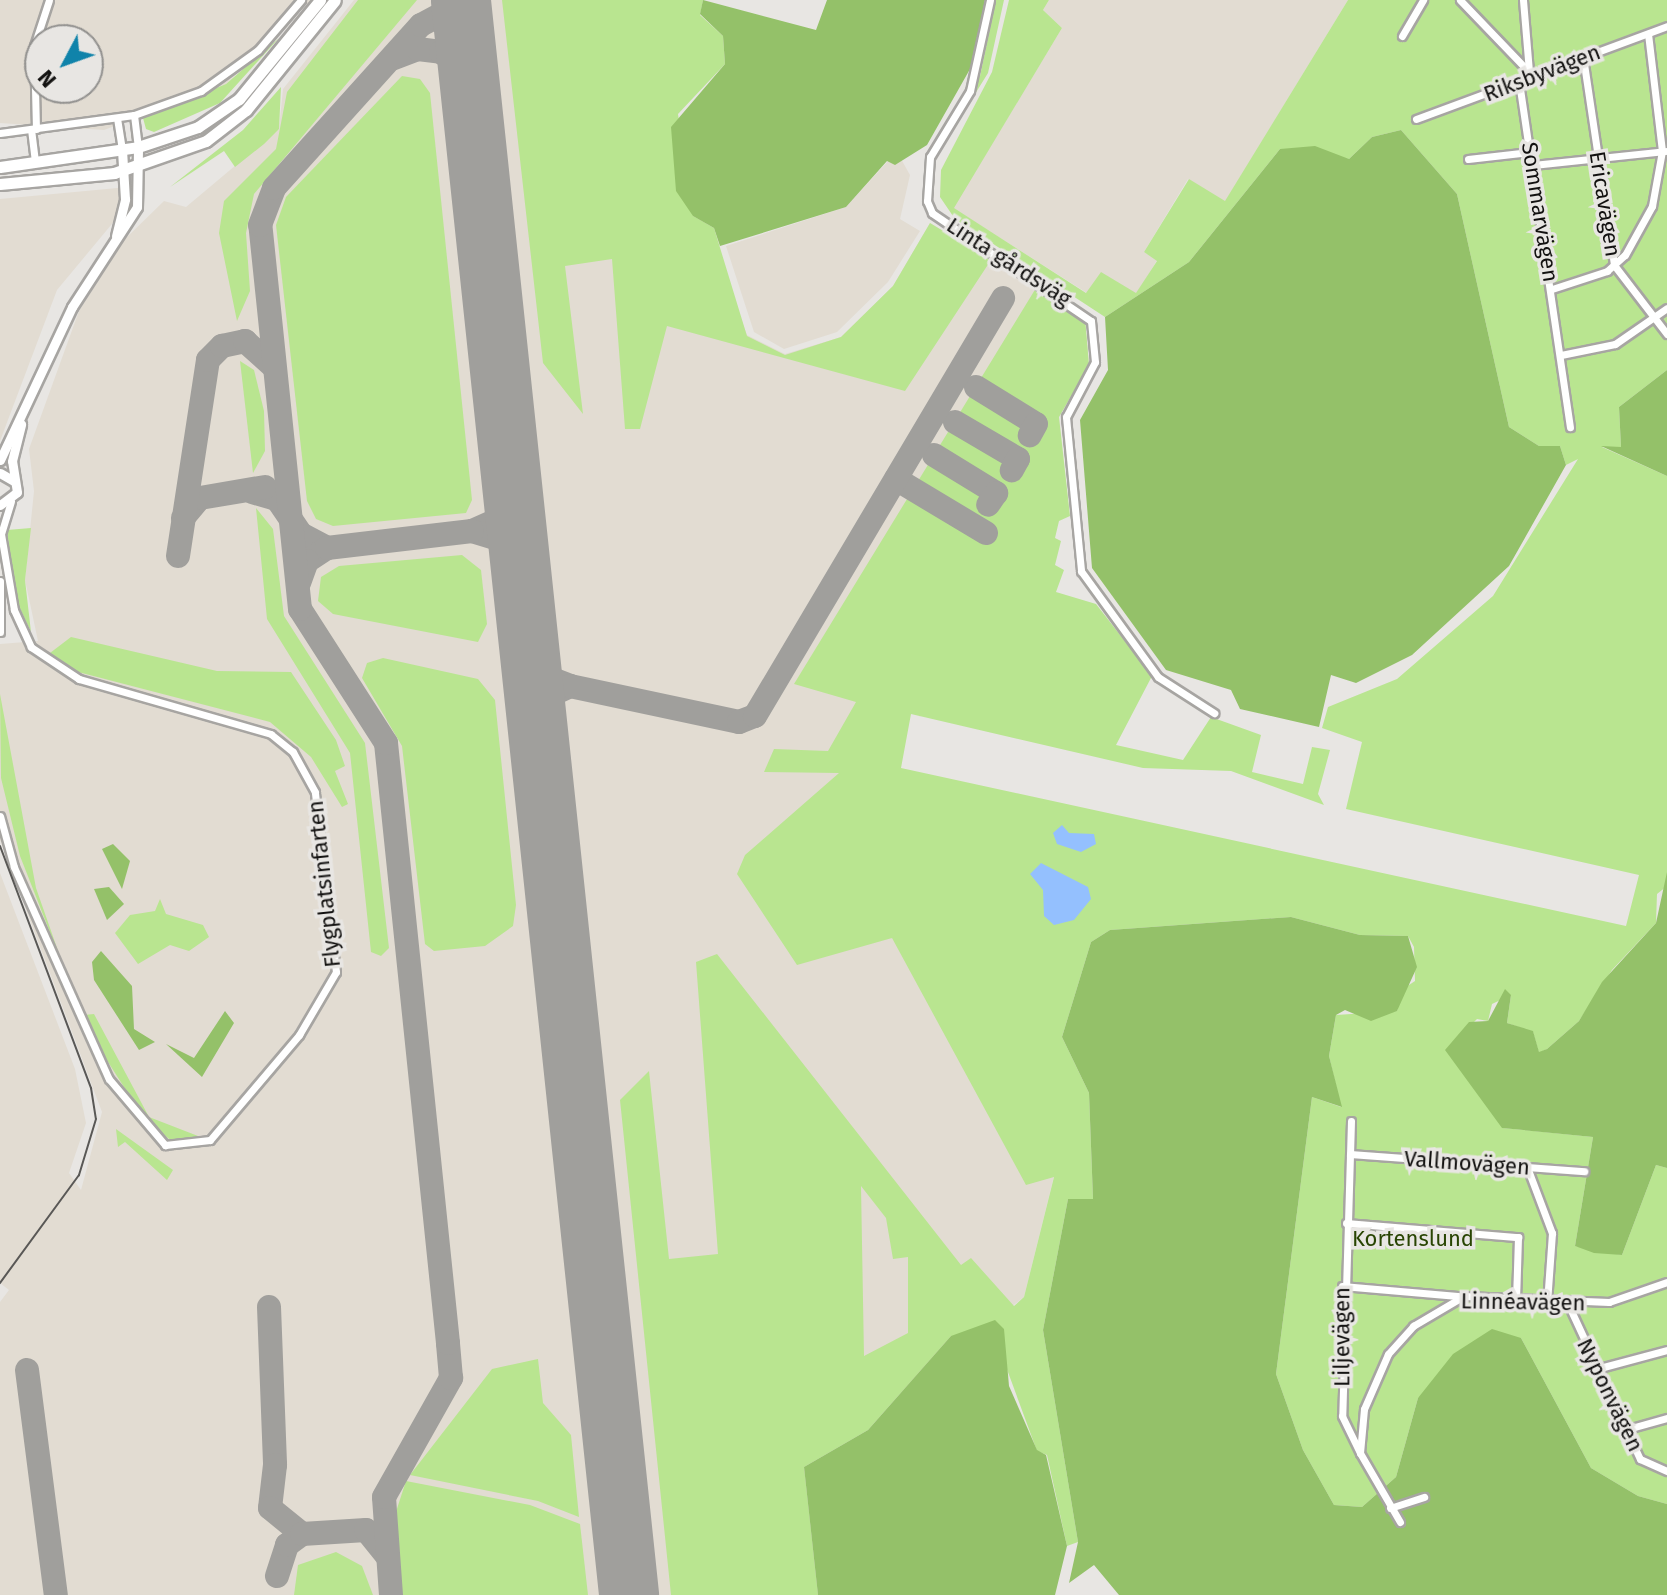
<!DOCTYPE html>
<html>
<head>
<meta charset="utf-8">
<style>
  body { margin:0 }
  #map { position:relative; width:1667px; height:1595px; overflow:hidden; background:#e8e6e3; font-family:"Fira Sans",sans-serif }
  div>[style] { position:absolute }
  .built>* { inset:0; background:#e2dcd2 }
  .green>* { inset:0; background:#b9e590 }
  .forest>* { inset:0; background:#94c169 }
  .water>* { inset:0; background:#94c0fe }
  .taxiway>* { height:24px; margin:-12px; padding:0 12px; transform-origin:12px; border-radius:12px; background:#a09f9c }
  .runway>* { height:60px; margin:-30px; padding:0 30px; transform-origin:30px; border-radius:30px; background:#a09f9c }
  .roads { filter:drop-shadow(2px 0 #a7a5a2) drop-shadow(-2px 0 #a7a5a2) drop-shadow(0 2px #a7a5a2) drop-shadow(0 -2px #a7a5a2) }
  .minor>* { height:7px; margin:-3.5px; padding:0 3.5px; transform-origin:3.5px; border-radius:3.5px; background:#fff }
  .tertiary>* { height:9px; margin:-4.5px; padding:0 4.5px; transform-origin:4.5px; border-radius:4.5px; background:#fff }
  .primary>* { height:11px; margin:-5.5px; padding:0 5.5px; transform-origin:5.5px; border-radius:5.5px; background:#fff }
  .tram>* { height:2px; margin:-1px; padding:0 1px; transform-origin:1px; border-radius:1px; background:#595856 }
  span { translate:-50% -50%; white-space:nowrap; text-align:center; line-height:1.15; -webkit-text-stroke:7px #e8e6e3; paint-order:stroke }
  .street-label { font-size:22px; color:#121110 }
  .park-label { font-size:22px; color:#294503 }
  .north { position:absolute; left:24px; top:24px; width:80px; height:80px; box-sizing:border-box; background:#e8e6e3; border:2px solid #92918f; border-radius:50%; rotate:229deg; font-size:22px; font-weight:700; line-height:32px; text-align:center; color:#121110 }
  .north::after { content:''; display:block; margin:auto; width:28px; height:36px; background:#1083aa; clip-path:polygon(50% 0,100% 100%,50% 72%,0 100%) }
</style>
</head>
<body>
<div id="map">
  <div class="built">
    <div style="clip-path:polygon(evenodd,0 0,311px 0,226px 84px,104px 130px,0 123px,0 0,40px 40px,88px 40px,88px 88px,40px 88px,40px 40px)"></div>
    <div style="clip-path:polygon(354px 0,671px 0,671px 127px,747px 335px,785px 354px,841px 337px,893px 286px,930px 223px,1085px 318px,1089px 365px,850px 780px,1054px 1176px,1024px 1297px,804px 1467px,818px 1595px,0 1595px,0 1302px,9px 1290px,0 1283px,0 873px,75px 1069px,86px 1123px,69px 1173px,81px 1190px,102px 1112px,0 840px,0 644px,38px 641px,25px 580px,34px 491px,29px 449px,79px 311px,124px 240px,164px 201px,186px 207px,279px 129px,283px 89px)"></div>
    <div style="clip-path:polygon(1049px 0,1348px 0,1225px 202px,1188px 179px,1144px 252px,1157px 260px,1137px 294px,1087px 293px,953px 208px,1062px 28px,1043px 10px)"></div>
    <div style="clip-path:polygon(901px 159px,910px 175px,900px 219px,920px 231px,888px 282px,837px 332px,784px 349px,754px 332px,726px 246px,846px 207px,888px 161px)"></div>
    <div style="clip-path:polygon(128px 187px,126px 207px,57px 290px,0 441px,0 199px)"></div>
  </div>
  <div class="green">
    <div style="clip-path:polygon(358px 0,417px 0,254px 194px,246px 233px,250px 291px,237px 321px,219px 233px,224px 201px,276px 149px,287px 92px)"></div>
    <div style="clip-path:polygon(502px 0,703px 0,700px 15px,723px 36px,725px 64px,678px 114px,693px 216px,714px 228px,747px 336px,785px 355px,841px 337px,893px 286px,930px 223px,991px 260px,905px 391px,667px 326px,640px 429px,625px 429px,612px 259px,565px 266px,583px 414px,543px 363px)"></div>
    <div style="clip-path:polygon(996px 0,1004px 0,988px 73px,936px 157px,980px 76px)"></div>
    <div style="clip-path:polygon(evenodd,1009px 0,1049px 0,1043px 10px,1062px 28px,954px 208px,1086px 293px,1101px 272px,1136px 293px,1157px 261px,1144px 252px,1189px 179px,1225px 201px,1348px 0,1667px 0,1667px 370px,1619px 407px,1621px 447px,1602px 447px,1667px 476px,1667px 886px,1657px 894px,1656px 923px,1612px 970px,1579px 1021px,1547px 1049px,1539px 1053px,1533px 1032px,1507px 1023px,1511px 995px,1492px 1004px,1488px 1021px,1477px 1019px,1457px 1039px,1503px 1128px,1593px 1137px,1575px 1246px,1622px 1255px,1656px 1165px,1667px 1168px,1667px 1504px,1638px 1496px,1591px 1468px,1521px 1338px,1418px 1398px,1396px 1477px,1362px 1507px,1334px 1505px,1303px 1450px,1276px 1374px,1312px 1097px,1341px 1107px,1329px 1056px,1336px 1015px,1397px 1011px,1403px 989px,1415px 981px,1414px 947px,1408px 936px,1360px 935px,1291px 917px,1110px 930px,1091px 942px,1062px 1037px,1089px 1093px,1093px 1199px,1068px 1199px,1043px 1330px,1078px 1542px,1067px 1546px,1047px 1455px,1037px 1451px,1005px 1364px,951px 1336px,868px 1430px,804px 1467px,818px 1595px,671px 1595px,620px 1100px,649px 1071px,669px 1259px,718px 1254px,696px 962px,717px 954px,961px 1265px,971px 1258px,1014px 1306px,1024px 1297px,1054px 1177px,1026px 1185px,892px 938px,797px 965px,737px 874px,745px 855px,839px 773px,764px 772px,774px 749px,828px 751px,856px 702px,794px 684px,1036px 288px,1085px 318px,1089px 365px,1059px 417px,1070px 516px,1059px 521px,1055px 538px,1061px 541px,1055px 565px,1064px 570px,1056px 592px,1096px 604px,1152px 676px,1116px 745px,1183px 760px,1211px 717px,1261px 735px,1252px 772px,1303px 784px,1312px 747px,1330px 750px,1318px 794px,1324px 805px,1231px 771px,1143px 768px,911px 714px,901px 768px,1626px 926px,1639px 875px,1346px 809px,1362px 742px,1322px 728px,1328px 707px,1397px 679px,1493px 596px,1578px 459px,1566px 465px,1560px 446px,1539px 446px,1509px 427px,1457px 194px,1401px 130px,1372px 137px,1349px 159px,1280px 149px,1189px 262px,1105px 317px,955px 219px,940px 197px,941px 170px,992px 72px,1009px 0,861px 1186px,886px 1218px,893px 1259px,908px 1257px,908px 1333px,864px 1356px,861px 1186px)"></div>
    <div style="clip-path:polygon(279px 38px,220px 103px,154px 132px,146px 129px,143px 118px,226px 84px)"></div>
    <div style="clip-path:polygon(402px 76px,420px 79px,430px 93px,472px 500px,466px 513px,333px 526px,316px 519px,307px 501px,276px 225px,286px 197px)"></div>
    <div style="clip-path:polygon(281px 87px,279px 129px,264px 144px,235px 167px,224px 151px,170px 187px,243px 130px)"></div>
    <div style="clip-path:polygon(240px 361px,254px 370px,264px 411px,265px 451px,253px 473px)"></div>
    <div style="clip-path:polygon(256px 508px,273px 529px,284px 616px,365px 743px,389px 948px,381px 956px,371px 952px,350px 753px,267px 619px)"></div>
    <div style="clip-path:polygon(31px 528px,25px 580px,31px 632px,15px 598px,7px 530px)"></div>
    <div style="clip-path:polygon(462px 555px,481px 570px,487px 624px,478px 642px,333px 614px,318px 601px,321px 577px,339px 566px)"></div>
    <div style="clip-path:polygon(71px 637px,217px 671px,291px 672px,336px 740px,345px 766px,335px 771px,348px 804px,342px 807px,311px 757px,270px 722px,78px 672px,50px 653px)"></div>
    <div style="clip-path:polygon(383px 658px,478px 679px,495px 700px,516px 905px,513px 926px,485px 946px,434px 951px,425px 944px,402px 746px,362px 678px,367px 663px)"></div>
    <div style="clip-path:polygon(0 694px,36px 888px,64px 968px,20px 856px,1px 778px)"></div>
    <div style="clip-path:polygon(160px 899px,166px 914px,203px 925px,209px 937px,189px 951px,170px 945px,138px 964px,115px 933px,130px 915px,155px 911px)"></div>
    <div style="clip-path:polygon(94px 1014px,149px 1117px,198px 1136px,173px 1142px,145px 1120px,94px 1040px,84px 1015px)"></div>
    <div style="clip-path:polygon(116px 1129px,173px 1170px,167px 1180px,125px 1142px,118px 1147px)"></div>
    <div style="clip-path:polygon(538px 1359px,543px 1403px,571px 1435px,579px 1517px,538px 1501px,410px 1475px,492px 1369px)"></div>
    <div style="clip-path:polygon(406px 1481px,530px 1505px,580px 1524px,588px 1595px,401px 1595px,393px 1521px)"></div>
    <div style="clip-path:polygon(336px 1552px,362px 1566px,373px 1595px,294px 1595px,298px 1565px)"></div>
  </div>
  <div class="forest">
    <div style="clip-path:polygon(703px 0,816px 30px,827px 0,985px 0,974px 62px,927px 145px,895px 165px,887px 161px,846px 207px,720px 246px,714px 228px,693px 216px,676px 191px,671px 127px,725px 64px,723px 36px,700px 14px)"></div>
    <div style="clip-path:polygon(1401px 130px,1457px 194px,1509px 427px,1539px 446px,1560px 446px,1566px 465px,1509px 566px,1412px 655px,1356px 683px,1331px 675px,1319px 727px,1240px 709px,1231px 690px,1166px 670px,1092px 568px,1080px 420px,1108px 370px,1105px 317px,1189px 262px,1280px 149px,1315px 146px,1349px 159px,1372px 137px)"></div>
    <div style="clip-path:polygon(1667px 370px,1667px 476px,1601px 446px,1621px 447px,1619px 407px)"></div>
    <div style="clip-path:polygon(113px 844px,130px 861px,122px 889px,102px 849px)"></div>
    <div style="clip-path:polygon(1667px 872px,1667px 1168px,1656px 1165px,1622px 1255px,1594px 1253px,1575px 1246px,1593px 1137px,1502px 1128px,1445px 1050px,1469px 1022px,1488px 1021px,1505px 989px,1511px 995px,1507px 1023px,1533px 1031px,1539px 1052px,1547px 1049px,1579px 1021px,1602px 982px,1656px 923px)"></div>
    <div style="clip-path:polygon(109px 887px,124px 904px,107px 920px,94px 889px)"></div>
    <div style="clip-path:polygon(1291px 917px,1360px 935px,1408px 936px,1417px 967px,1397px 1011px,1371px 1021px,1345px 1010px,1336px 1015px,1329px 1056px,1342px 1107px,1312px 1097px,1276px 1374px,1303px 1450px,1334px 1505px,1362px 1507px,1396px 1477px,1418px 1398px,1453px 1354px,1492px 1329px,1521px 1338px,1591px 1468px,1638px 1496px,1667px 1504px,1667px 1595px,1119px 1595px,1094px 1565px,1069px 1583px,1078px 1542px,1043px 1330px,1068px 1199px,1093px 1199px,1089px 1093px,1062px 1037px,1091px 942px,1110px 930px)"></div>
    <div style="clip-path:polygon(101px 951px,132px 986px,134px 1029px,155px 1042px,139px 1050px,94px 980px,92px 962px)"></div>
    <div style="clip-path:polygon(225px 1011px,234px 1023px,202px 1077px,166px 1044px,194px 1058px)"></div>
    <div style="clip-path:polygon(995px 1320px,1004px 1329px,1009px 1386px,1037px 1450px,1046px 1455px,1067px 1546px,1055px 1595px,818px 1595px,804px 1467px,868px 1430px,951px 1336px)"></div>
  </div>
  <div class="water">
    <div style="clip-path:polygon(1062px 825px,1069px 833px,1094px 834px,1096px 844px,1081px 852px,1057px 844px,1053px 833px)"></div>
    <div style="clip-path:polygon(1041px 863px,1088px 887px,1091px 899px,1074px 920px,1054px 925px,1044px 916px,1043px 890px,1030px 874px)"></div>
  </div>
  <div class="taxiway">
    <div style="left:394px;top:58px;width:26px;rotate:-21deg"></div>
    <div style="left:418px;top:49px;width:23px;rotate:7deg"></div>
    <div style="left:441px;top:52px;width:24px;rotate:36deg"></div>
    <div style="left:460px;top:66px;width:30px;rotate:67deg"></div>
    <div style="left:976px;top:387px;width:70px;rotate:31.7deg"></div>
    <div style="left:1036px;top:424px;width:13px;rotate:119deg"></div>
    <div style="left:955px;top:422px;width:73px;rotate:30.4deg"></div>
    <div style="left:1018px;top:459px;width:13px;rotate:119deg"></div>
    <div style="left:934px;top:455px;width:73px;rotate:31.5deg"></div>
    <div style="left:996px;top:493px;width:14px;rotate:124deg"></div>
    <div style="left:896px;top:479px;width:105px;rotate:31deg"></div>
    <div style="left:252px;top:492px;width:26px;rotate:16deg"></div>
    <div style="left:277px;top:499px;width:42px;rotate:55.6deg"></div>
    <div style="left:301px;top:534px;width:30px;rotate:28deg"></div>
    <div style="left:327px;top:548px;width:24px;rotate:147deg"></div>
    <div style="left:307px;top:561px;width:23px;rotate:110deg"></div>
    <div style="left:513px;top:492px;width:32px;rotate:120deg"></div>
    <div style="left:497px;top:520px;width:27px;rotate:156deg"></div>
    <div style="left:472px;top:531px;width:30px;rotate:17deg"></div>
    <div style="left:501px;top:540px;width:32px;rotate:51deg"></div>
    <div style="left:183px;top:518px;width:26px;rotate:-50deg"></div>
    <div style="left:200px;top:498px;width:66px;rotate:-9.6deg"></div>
    <div style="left:327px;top:548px;width:146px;rotate:-6.7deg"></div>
    <div style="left:178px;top:556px;width:198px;rotate:-81.3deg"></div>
    <div style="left:208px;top:360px;width:20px;rotate:-45deg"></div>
    <div style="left:222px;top:346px;width:24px;rotate:-12deg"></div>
    <div style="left:245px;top:341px;width:39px;rotate:42deg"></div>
    <div style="left:530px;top:649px;width:33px;rotate:59deg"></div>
    <div style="left:547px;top:677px;width:25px;rotate:21deg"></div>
    <div style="left:570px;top:686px;width:29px;rotate:155deg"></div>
    <div style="left:544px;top:698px;width:27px;rotate:105deg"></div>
    <div style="left:570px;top:686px;width:173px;rotate:12deg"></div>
    <div style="left:739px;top:722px;width:17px;rotate:-21deg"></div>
    <div style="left:755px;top:716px;width:486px;rotate:-59.3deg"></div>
    <div style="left:269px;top:1307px;width:158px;rotate:87.8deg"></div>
    <div style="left:275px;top:1465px;width:43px;rotate:96.6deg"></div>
    <div style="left:270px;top:1508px;width:41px;rotate:39.1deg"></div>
    <div style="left:27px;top:1370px;width:227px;rotate:82.7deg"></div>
    <div style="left:277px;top:1576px;width:33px;rotate:-72deg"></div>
    <div style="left:287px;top:1545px;width:19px;rotate:-36deg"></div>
    <div style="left:302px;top:1534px;width:64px;rotate:-3.6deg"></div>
    <div style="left:366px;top:1530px;width:33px;rotate:51deg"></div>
    <div style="left:391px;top:1595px;width:98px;rotate:-94.1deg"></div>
    <div style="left:384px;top:1497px;width:137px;rotate:-60.6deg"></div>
    <div style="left:451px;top:1378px;width:35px;rotate:-95deg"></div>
    <div style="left:448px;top:1343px;width:603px;rotate:-95.9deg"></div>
    <div style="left:386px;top:743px;width:159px;rotate:-122.7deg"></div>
    <div style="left:300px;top:609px;width:386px;rotate:-95.9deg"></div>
    <div style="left:260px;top:225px;width:40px;rotate:-69deg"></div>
    <div style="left:274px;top:188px;width:219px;rotate:-48deg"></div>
    <div style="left:421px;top:25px;width:30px;rotate:-28deg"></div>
    <div style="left:447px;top:11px;width:24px;rotate:45deg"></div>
  </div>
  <div class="runway">
    <div style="left:461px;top:1px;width:1603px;rotate:83.98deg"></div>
  </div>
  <div class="roads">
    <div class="minor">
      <div style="left:990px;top:0;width:93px;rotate:102.4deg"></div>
      <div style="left:970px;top:91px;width:77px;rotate:121.2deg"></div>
      <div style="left:930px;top:157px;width:44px;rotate:93.9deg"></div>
      <div style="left:927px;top:201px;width:13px;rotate:67deg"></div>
      <div style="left:932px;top:213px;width:192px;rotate:34.2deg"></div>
      <div style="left:1091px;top:321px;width:41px;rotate:84.4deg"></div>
      <div style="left:1095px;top:362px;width:62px;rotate:117.8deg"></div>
      <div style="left:1066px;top:417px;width:155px;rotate:84.4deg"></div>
      <div style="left:1081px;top:571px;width:131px;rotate:54deg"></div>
      <div style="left:1158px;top:677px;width:67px;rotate:32.7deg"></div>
      <div style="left:1460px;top:0;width:100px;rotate:46.2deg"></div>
      <div style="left:1523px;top:0;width:72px;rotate:85.2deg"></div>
      <div style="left:1529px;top:72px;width:14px;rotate:135deg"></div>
      <div style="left:1519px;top:82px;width:349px;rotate:81.6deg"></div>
      <div style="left:1402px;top:36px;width:42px;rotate:-59.7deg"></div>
      <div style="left:1583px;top:57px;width:210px;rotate:81.5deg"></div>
      <div style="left:1614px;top:265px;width:87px;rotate:52.5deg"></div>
      <div style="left:134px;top:115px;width:32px;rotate:83deg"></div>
      <div style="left:117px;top:118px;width:32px;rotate:81deg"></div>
      <div style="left:1416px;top:119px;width:268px;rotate:-20.3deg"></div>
      <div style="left:31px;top:129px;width:34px;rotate:83deg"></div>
      <div style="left:36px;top:129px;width:83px;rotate:-91.4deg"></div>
      <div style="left:34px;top:46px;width:48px;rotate:-71.9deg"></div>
      <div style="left:0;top:133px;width:135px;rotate:-7.7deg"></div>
      <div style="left:134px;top:115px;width:71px;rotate:-19.7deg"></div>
      <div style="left:201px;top:91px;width:70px;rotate:-35.7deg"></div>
      <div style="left:258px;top:50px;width:66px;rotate:-49.3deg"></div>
      <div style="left:1468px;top:159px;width:62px;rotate:-6.4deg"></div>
      <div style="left:1533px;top:165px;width:135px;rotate:-6deg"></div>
      <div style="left:1552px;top:289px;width:58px;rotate:-18.1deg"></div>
      <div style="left:1607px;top:271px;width:24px;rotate:-42deg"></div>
      <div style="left:1625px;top:255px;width:56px;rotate:-61.1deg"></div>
      <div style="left:1652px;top:206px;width:56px;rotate:-79.7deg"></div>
      <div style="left:1662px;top:151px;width:118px;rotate:-96.8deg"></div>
      <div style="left:1561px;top:355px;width:55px;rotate:-11.5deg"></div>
      <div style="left:1615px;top:344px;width:63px;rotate:-34.7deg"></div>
      <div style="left:0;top:581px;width:51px;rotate:90deg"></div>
      <div style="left:0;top:816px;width:53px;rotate:74.6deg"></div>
      <div style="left:14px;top:867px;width:232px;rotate:65.9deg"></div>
      <div style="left:109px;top:1079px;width:87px;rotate:49.7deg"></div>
      <div style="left:165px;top:1145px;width:45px;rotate:-6.3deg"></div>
      <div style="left:210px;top:1140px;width:138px;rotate:-49.7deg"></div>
      <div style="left:299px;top:1035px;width:73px;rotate:-59.6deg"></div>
      <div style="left:336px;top:972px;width:181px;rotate:-96.7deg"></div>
      <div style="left:315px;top:792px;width:46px;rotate:-118.8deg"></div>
      <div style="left:293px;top:752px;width:28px;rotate:-141deg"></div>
      <div style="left:271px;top:734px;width:200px;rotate:-164deg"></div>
      <div style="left:79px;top:679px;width:58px;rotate:-146.3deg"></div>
      <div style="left:31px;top:647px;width:41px;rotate:-114.7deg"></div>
      <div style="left:14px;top:610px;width:77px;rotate:-99.7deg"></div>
      <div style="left:1px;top:534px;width:34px;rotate:-73deg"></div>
      <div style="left:1351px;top:1121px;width:295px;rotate:91.7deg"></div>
      <div style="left:1342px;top:1416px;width:39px;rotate:64deg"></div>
      <div style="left:1350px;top:1154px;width:235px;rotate:4.2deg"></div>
      <div style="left:1527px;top:1167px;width:71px;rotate:69.3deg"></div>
      <div style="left:1552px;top:1233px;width:69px;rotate:94.1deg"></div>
      <div style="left:1346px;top:1223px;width:173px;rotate:4.7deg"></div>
      <div style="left:1518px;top:1237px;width:63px;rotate:91.8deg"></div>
      <div style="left:1342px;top:1286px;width:116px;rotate:4.9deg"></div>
      <div style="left:1568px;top:1304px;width:171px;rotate:65.1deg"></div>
      <div style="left:1640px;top:1459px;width:30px;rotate:24deg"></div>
      <div style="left:1596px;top:1369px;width:73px;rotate:-15deg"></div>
      <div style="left:1624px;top:1430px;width:45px;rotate:-15.6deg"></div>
      <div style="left:1390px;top:1508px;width:36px;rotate:-18deg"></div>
      <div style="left:1400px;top:1522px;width:80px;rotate:-120.1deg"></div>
      <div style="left:1360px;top:1453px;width:44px;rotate:-84.8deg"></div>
      <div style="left:1364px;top:1409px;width:60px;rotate:-66.4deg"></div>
      <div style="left:1388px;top:1354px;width:38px;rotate:-48deg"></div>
      <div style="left:1413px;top:1326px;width:59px;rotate:-30.5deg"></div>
      <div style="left:1464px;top:1296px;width:145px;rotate:2.4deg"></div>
      <div style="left:1609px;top:1302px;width:61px;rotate:-19deg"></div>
    </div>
    <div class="tertiary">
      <div style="left:116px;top:236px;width:38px;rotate:-76deg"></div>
      <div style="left:125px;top:199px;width:49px;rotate:-93.5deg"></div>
      <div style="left:0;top:460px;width:169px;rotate:-64.8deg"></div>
      <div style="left:72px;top:307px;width:119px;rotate:-57deg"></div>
      <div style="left:137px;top:207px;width:60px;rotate:-89deg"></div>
      <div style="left:0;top:473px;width:16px;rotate:30deg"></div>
      <div style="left:0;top:505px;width:21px;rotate:-37deg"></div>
      <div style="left:17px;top:492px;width:31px;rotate:-99deg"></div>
      <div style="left:12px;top:461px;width:38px;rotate:-76deg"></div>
    </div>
    <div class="primary">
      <div style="left:0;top:167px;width:139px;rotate:-8.2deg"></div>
      <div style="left:138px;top:147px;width:63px;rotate:-18.4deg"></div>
      <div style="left:198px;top:127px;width:50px;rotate:-34.3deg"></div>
      <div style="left:239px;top:99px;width:128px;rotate:-50.7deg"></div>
      <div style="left:0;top:184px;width:115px;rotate:-5.5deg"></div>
      <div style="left:114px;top:173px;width:97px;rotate:-19.2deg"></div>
      <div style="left:206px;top:141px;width:51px;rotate:-37.8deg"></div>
      <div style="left:246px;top:110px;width:141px;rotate:-51deg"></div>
    </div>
  </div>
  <div class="tram">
    <div style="left:0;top:846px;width:259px;rotate:69.4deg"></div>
    <div style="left:91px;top:1088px;width:31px;rotate:81deg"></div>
    <div style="left:96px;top:1119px;width:59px;rotate:106.9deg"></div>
    <div style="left:79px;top:1175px;width:134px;rotate:126.2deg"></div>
  </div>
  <div class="street-label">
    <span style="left:1542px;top:73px;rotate:-21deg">Riksbyvägen</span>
    <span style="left:1605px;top:204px;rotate:81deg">Ericavägen</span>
    <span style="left:1540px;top:212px;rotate:81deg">Sommarvägen</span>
    <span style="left:1009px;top:262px;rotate:33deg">Linta gårdsväg</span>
    <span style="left:324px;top:884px;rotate:-96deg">Flygplatsinfarten</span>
    <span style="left:1467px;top:1163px;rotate:4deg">Vallmovägen</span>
    <span style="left:1523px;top:1302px;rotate:1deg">Linnéavägen</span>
    <span style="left:1342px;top:1337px;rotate:-90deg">Liljevägen</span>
    <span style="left:1610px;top:1395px;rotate:64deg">Nyponvägen</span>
  </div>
  <div class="park-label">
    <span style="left:1413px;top:1239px">Kortenslund</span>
  </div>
  <div class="north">N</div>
</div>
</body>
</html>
